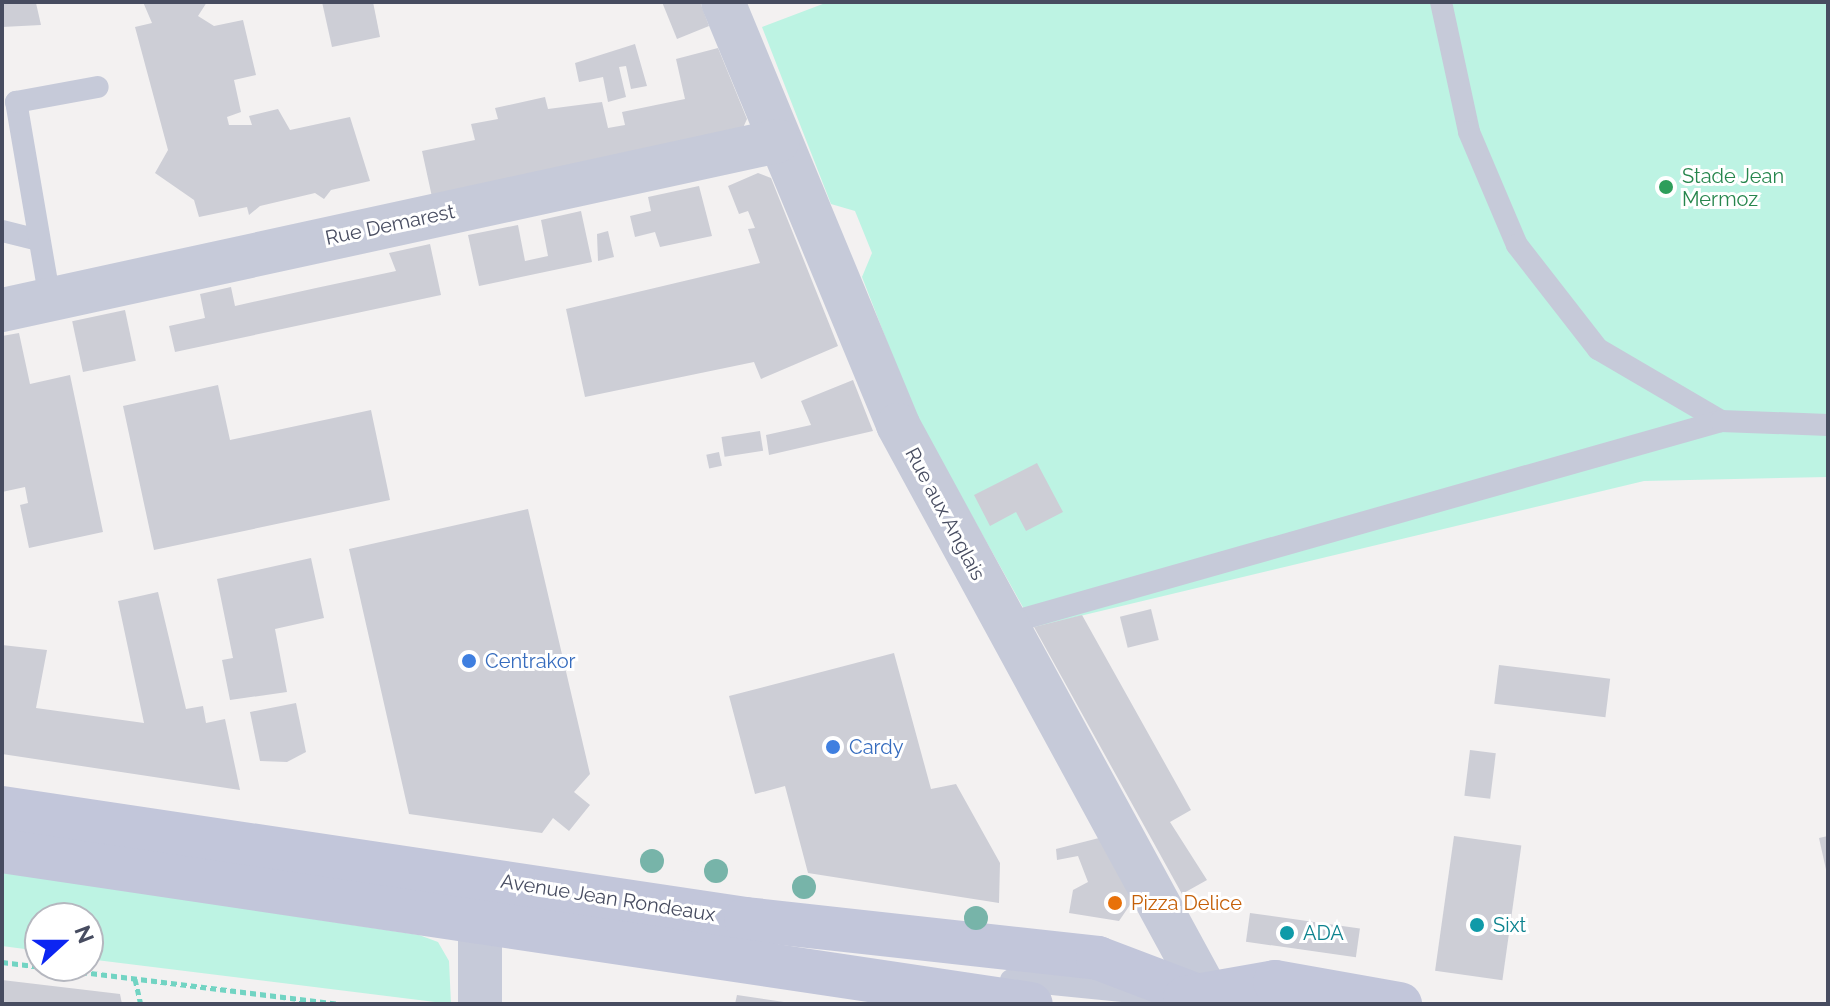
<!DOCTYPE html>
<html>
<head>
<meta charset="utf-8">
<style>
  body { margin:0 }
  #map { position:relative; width:1830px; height:1006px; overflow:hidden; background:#f3f1f1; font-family:Raleway,sans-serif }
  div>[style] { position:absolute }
  .green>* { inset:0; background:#bdf3e3 }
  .building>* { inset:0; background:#cdced6; transform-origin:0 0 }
  .path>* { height:5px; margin-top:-2.5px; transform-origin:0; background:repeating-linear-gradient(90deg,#72d4c3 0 6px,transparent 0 10px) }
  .lane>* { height:22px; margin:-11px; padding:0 11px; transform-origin:11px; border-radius:11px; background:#c6cad9 }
  .street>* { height:44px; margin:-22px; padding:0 22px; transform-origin:22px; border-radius:22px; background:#c6cad9 }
  .secondary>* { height:44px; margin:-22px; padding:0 22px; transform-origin:22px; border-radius:22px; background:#c2c6da }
  .trees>* { width:24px; height:24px; margin:-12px; border-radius:50%; background:#77b4a9 }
  .dots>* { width:22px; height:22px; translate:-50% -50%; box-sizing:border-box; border:4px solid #fff; border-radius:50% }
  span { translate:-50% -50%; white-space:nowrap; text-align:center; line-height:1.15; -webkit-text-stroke:6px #fff; paint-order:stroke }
  .leisure-label { font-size:20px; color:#27864d }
  .left { translate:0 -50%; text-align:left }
  .street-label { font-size:20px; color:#474c60 }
  .shop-label { font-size:20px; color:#366cbe }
  .food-label { font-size:20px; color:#c56008 }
  .culture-label { font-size:20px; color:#0d838f }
  .frame { position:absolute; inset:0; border:4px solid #474c60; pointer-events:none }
  .north { position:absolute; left:24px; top:902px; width:80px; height:80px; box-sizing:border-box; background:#fff; border:2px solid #b5b7bf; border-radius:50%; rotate:69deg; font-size:22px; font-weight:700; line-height:32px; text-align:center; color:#474c60 }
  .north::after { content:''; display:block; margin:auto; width:28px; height:36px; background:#0c25f2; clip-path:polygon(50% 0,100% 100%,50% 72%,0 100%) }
</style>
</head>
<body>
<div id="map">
  <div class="green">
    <div style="clip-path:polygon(828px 2px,1828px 2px,1828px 477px,1644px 481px,1034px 627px,915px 414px,862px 277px,872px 253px,855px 211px,831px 204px,762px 27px)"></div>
    <div style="clip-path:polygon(2px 872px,419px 935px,438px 942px,449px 961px,451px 1004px,88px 959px,88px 918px,40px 918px,40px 951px,2px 946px)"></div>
  </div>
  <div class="building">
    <div style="clip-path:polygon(2px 2px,36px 3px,41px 25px,2px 27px)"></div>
    <div style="clip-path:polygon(143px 2px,207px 2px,198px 16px,214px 26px,243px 20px,256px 75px,234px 80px,241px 112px,227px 117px,229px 125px,252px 125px,249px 116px,278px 109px,290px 130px,350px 117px,370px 181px,331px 190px,324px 199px,315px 193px,260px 206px,249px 215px,247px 207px,199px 217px,194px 200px,155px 173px,168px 150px,135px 27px,152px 23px)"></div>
    <div style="clip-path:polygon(322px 2px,373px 2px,380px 37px,332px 47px)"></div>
    <div style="clip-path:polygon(662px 2px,700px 2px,709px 26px,677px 39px)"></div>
    <div style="clip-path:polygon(635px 44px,647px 86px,631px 89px,626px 66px,619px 67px,626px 97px,608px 102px,603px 77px,579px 82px,575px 63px)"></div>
    <div style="clip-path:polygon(718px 48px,747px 119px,742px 130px,432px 197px,422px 151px,475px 140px,471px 124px,498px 119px,495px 108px,545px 97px,548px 109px,602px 102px,608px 128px,625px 125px,622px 112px,685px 99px,676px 59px)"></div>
    <div style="clip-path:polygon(758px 173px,771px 178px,838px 346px,761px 379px,754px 362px,585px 397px,566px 309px,760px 263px,748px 229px,755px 228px,748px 211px,739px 214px,728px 186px)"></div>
    <div style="clip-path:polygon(699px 186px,712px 236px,660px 247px,655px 232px,635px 237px,630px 216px,651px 211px,648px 197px)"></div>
    <div style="clip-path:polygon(581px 211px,592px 262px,479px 286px,468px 235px,518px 225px,525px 261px,548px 256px,541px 220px)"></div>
    <div style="clip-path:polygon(608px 231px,614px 257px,598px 261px,597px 234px)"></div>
    <div style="clip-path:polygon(430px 244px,441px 295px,175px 352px,169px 326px,205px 318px,200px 294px,231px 287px,235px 306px,316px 288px,396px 271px,389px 253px)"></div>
    <div style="left:125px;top:310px;width:52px;height:54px;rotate:78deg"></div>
    <div style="clip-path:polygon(19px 333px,30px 384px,70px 375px,103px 532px,29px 548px,20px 505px,28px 503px,25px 487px,2px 492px,2px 336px)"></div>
    <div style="clip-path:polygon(853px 380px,873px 431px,769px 455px,766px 435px,811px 425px,801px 401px)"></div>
    <div style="clip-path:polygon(218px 385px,230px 440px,371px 410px,390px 500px,154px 550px,123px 406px)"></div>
    <div style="left:760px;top:431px;width:20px;height:39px;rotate:81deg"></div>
    <div style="left:719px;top:452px;width:14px;height:13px;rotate:78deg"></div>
    <div style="clip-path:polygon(1037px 463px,1063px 512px,1026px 531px,1016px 512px,990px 526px,974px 495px)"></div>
    <div style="clip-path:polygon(528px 509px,590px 774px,574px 792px,590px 805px,569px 831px,553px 818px,542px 833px,409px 814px,349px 549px)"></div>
    <div style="clip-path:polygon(311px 558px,324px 618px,275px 629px,287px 692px,230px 700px,222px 660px,233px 658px,217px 579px)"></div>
    <div style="clip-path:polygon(158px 592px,186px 709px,203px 706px,206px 723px,225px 719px,240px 790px,2px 754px,2px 645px,47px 650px,36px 708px,144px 723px,118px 601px)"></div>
    <div style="left:1151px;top:609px;width:32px;height:32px;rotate:76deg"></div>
    <div style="clip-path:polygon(1082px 615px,1191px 810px,1170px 822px,1207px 880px,1182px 894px,1034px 627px)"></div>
    <div style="clip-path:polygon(894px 653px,931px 789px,956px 784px,1000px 863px,999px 903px,808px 873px,785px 786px,755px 794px,729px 696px)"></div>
    <div style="left:1499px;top:665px;width:112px;height:39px;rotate:7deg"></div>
    <div style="clip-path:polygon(296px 703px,306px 752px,287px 762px,260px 761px,250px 712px)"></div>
    <div style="left:1470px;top:750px;width:26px;height:46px;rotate:7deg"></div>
    <div style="left:1454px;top:836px;width:68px;height:136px;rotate:8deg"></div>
    <div style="clip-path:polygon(1828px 836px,1828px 874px,1827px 874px,1819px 838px)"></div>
    <div style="clip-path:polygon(1099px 838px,1134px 899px,1119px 921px,1069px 913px,1073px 890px,1088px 882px,1078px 856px,1057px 860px,1056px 849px)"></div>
    <div style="left:1250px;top:913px;width:111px;height:29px;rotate:8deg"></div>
    <div style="clip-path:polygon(2px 980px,120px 994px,122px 1004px,2px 1004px)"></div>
    <div style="clip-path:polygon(737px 995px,784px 1002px,784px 1004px,735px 1004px)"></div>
  </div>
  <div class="path">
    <div style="left:2px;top:962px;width:342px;rotate:7.1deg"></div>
    <div style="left:135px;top:979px;width:26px;rotate:77deg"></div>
  </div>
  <div class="lane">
    <div style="left:1441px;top:2px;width:133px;rotate:77.8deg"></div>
    <div style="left:1469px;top:132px;width:123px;rotate:67deg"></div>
    <div style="left:1517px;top:245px;width:132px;rotate:52.1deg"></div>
    <div style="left:1598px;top:349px;width:143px;rotate:30.3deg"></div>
    <div style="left:2px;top:231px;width:38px;rotate:14deg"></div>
    <div style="left:50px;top:300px;width:201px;rotate:-99.7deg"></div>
    <div style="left:16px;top:102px;width:83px;rotate:-10.4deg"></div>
    <div style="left:1005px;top:624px;width:744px;rotate:-15.83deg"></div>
    <div style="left:1721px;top:421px;width:107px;rotate:2.1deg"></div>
    <div style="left:1011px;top:980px;width:150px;rotate:5.7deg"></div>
  </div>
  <div class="street">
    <div style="left:723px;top:2px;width:458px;rotate:67.5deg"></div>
    <div style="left:898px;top:425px;width:659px;rotate:61.45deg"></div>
    <div style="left:2px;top:310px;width:794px;rotate:-12.29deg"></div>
    <div style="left:480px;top:1004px;width:81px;rotate:-90deg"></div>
  </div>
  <div class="secondary">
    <div style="left:2px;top:808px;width:752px;rotate:8.49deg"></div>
    <div style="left:746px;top:919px;width:354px;rotate:6.3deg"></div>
    <div style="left:1098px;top:958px;width:129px;rotate:20.8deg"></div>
    <div style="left:2px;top:851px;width:1040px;rotate:8.46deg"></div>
    <div style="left:1185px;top:998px;width:91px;rotate:-10.1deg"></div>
    <div style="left:1275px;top:982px;width:127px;rotate:10deg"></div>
  </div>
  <div class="trees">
    <div style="left:652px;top:861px"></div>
    <div style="left:716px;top:871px"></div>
    <div style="left:804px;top:887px"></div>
    <div style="left:976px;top:918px"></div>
  </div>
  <div class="dots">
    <div style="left:1666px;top:187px;background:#2e9e5b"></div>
    <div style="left:469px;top:661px;background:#3f7fe0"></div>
    <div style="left:833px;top:747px;background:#3f7fe0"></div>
    <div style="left:1115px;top:903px;background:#e8710a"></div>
    <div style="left:1477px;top:925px;background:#0f9aa8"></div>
    <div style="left:1287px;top:933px;background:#0f9aa8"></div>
  </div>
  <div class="leisure-label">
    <span class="left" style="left:1682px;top:188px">Stade Jean<br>Mermoz</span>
  </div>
  <div class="street-label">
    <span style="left:390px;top:225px;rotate:-12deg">Rue Demarest</span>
    <span style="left:945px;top:514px;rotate:62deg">Rue aux Anglais</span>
    <span style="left:608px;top:898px;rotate:9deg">Avenue Jean Rondeaux</span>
  </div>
  <div class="shop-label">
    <span class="left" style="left:485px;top:661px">Centrakor</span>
    <span class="left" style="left:849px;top:747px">Cardy</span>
  </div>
  <div class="food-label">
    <span class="left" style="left:1131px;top:903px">Pizza Delice</span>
  </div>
  <div class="culture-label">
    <span class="left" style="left:1493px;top:925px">Sixt</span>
    <span class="left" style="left:1303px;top:933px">ADA</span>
  </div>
  <div class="frame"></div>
  <div class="north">N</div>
</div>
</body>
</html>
